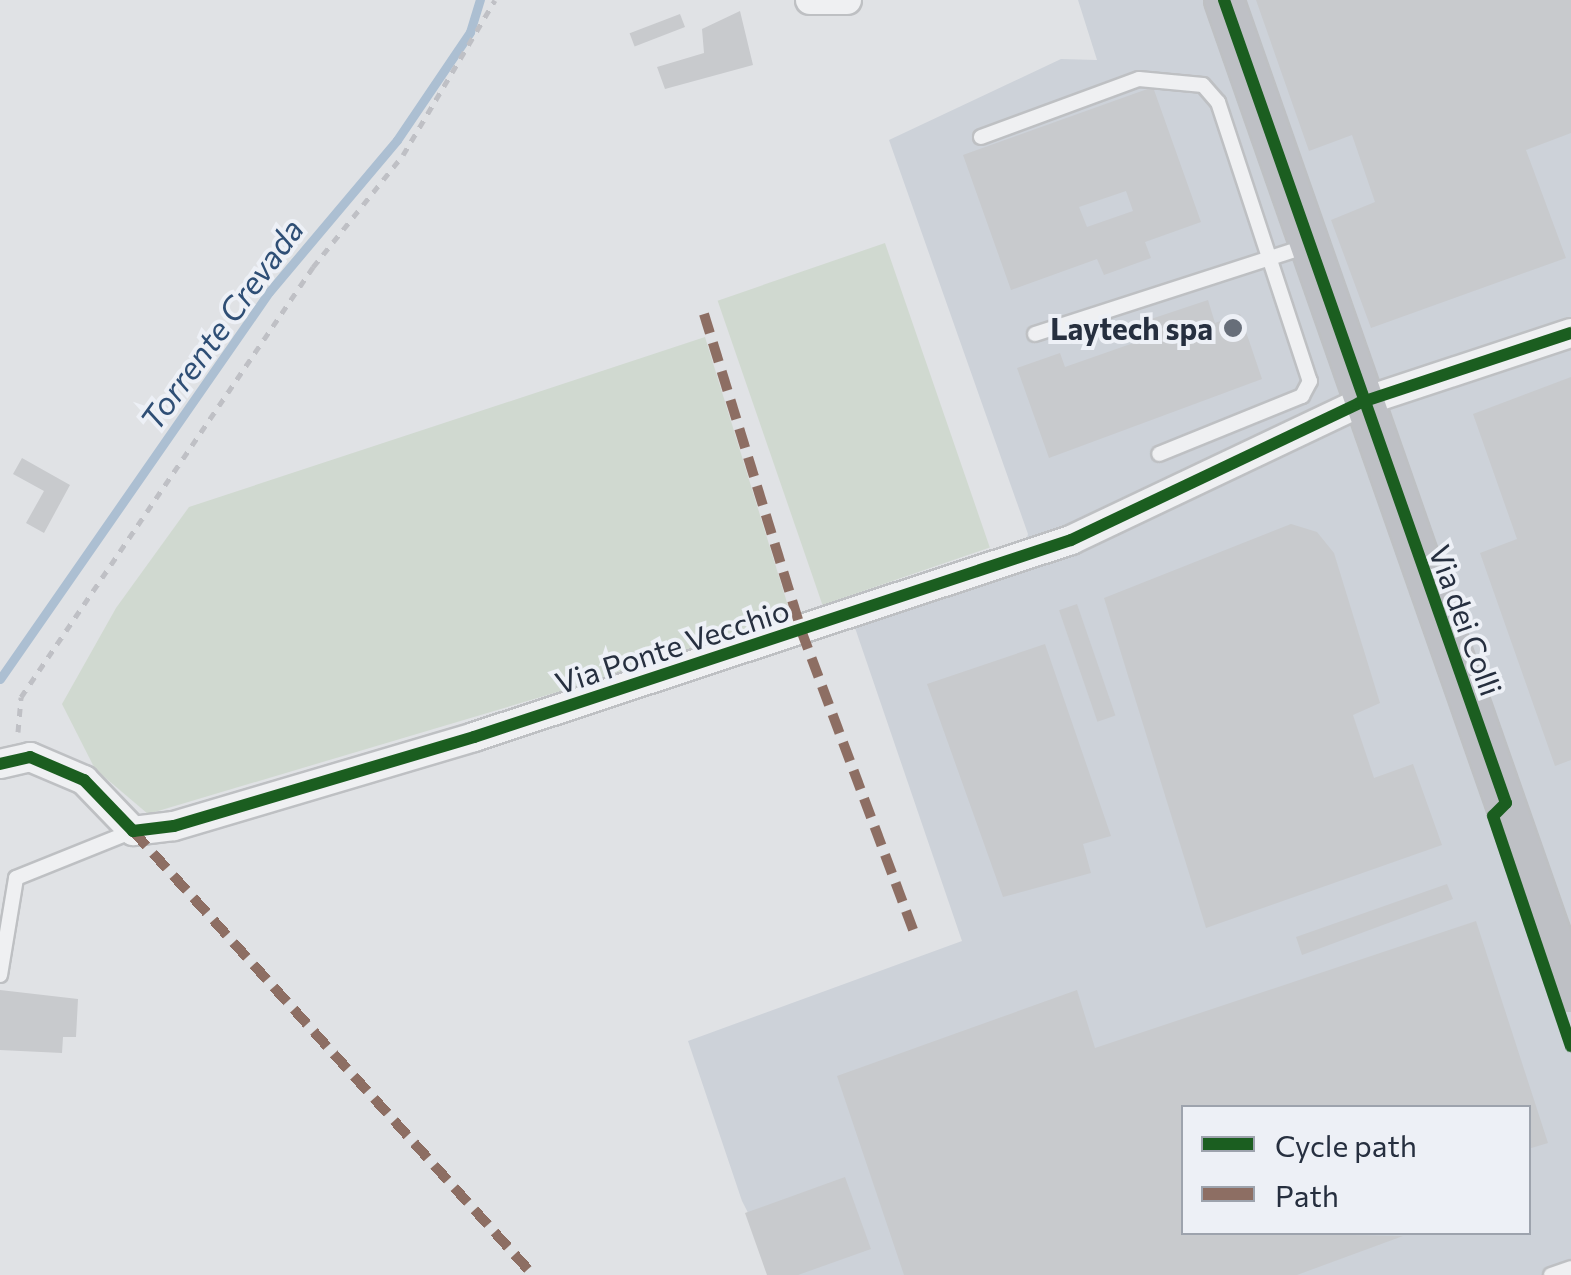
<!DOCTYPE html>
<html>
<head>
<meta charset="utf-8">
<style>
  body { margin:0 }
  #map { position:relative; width:1571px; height:1275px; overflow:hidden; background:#e0e2e5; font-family:Commissioner,sans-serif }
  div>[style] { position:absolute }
  .built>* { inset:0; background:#cdd2d9 }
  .green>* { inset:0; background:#d0d9d0; transform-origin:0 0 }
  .stream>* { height:9px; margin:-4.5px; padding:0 4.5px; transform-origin:4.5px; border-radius:4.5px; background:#acbfd2 }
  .building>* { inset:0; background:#c8cacd; transform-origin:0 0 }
  .path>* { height:5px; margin-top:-2.5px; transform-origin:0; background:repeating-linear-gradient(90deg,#bfc0c5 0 8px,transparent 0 16px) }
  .roads { filter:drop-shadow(2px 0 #bec0c3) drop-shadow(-2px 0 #bec0c3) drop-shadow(0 2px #bec0c3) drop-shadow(0 -2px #bec0c3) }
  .lane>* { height:14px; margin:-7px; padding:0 7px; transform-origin:7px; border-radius:7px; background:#eff0f2 }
  .street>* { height:28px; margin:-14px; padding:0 14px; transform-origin:14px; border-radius:14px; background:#eff0f2 }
  .secondary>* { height:38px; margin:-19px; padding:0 19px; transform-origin:19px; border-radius:19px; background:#bec0c5 }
  .quiet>* { height:10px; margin-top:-5px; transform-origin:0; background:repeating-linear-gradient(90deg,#8d6e63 0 20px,transparent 0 30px) }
  .cycleway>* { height:12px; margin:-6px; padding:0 6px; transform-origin:6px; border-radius:6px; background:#1b5e20 }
  .dots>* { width:28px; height:28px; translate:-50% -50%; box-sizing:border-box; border:5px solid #edf0f6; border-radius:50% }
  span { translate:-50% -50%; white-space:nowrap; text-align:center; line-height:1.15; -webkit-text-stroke:8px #edf0f6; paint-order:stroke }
  .poi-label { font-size:30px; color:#262f3f; font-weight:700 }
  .right { translate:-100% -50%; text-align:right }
  .street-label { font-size:30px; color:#262f3f }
  .water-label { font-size:32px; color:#2e4e75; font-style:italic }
  .legend { position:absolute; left:1181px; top:1105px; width:350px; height:130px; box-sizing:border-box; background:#edf0f6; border:2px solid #9da3ad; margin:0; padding:12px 18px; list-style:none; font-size:30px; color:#262f3f }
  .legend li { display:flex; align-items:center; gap:20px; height:50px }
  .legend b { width:50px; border:2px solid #9da3ad }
</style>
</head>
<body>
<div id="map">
  <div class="built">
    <div style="clip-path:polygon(evenodd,1078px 0,1571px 0,1571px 1275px,780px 1275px,742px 1201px,688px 1041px,962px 941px,853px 622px,1020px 562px,1028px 534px,889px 140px,1061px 59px,1097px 60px,1078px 0,1184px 1108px,1528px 1108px,1528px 1232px,1184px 1232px,1184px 1108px)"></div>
  </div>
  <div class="green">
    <div style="left:885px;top:243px;width:322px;height:177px;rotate:71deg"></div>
    <div style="clip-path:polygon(705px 337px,793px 622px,148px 814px,95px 769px,62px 704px,116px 608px,189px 507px)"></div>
  </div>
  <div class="stream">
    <div style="left:0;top:679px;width:471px;rotate:-55.2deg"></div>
    <div style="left:269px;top:292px;width:199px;rotate:-49.9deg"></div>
    <div style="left:397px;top:140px;width:130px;rotate:-55.9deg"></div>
    <div style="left:470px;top:32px;width:34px;rotate:-73deg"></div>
  </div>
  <div class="building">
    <div style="clip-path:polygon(1256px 0,1571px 0,1571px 133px,1526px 150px,1566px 258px,1371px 328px,1331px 220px,1375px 202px,1352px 135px,1309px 151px)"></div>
    <div style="clip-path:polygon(740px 11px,753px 65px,665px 89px,657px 67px,704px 53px,702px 29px)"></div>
    <div style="left:680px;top:14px;width:14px;height:54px;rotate:69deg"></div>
    <div style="clip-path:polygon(evenodd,1153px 87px,1201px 222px,1145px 242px,1151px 258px,1104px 275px,1097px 259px,1011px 290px,963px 155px,1153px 87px,1126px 191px,1133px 211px,1087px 227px,1079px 207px,1126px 191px)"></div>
    <div style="clip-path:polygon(1208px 300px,1215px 323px,1240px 314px,1262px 379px,1049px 458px,1017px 368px,1060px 353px,1065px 367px,1142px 340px,1136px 324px)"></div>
    <div style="clip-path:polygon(1571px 377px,1571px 760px,1555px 766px,1480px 553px,1517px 539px,1473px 414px)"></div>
    <div style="clip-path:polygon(22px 458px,70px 485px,44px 533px,26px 523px,44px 491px,13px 474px)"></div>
    <div style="clip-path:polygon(1291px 524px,1317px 532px,1334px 553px,1380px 703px,1353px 715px,1374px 778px,1413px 764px,1442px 845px,1206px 928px,1104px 598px)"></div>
    <div style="left:1077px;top:604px;width:118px;height:19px;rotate:71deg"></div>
    <div style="clip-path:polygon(1045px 644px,1111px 836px,1083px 844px,1091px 873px,1003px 897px,927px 684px)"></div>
    <div style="clip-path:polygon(1447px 884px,1453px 899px,1302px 955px,1296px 937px)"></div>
    <div style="clip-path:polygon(1476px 921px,1548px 1143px,1528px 1149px,1528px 1108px,1184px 1108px,1184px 1232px,1403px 1236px,1297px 1275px,904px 1275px,837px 1076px,1077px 990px,1095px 1048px)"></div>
    <div style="clip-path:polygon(0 990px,78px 999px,76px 1037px,63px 1037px,62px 1053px,0 1050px)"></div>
    <div style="clip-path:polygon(845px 1177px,871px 1249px,798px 1275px,767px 1275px,745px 1213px)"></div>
  </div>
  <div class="path">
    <div style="left:18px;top:732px;width:35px;rotate:-85deg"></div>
    <div style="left:21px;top:697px;width:520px;rotate:-55.82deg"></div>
    <div style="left:313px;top:267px;width:144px;rotate:-51.2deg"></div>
    <div style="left:403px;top:155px;width:180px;rotate:-59.3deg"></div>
  </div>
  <div class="roads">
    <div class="lane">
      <div style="left:981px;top:137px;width:168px;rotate:-20.2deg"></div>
      <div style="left:1139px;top:79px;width:64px;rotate:5.4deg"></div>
      <div style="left:1203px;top:85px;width:23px;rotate:49deg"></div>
      <div style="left:1218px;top:102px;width:294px;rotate:71.8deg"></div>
      <div style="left:1310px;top:381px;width:17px;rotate:118deg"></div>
      <div style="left:1302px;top:396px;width:154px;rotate:157.9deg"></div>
      <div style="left:1035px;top:334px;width:286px;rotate:-17.9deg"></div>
      <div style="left:0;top:975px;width:98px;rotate:-80.6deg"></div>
      <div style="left:16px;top:878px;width:126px;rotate:-21.9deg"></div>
      <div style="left:1551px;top:1275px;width:21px;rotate:-19deg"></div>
    </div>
    <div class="street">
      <div style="left:810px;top:0;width:37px"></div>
      <div style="left:0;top:764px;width:31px;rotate:-13deg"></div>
      <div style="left:30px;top:757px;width:59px;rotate:23.1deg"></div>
      <div style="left:84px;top:780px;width:71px;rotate:46.1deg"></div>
      <div style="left:133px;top:831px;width:41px;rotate:-7deg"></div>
      <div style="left:174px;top:826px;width:313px;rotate:-16.5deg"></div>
      <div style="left:474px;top:737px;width:629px;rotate:-18.26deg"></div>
      <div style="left:1071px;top:540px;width:319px;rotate:-25.4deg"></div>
      <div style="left:1359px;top:403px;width:223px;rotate:-18.3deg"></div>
    </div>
    <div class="secondary">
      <div style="left:1224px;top:0;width:1050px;rotate:70.7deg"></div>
    </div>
  </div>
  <div class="quiet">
    <div style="left:704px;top:314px;width:331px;rotate:72.9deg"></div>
    <div style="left:801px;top:630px;width:328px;rotate:69.5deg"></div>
    <div style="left:133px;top:831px;width:598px;rotate:47.98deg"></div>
  </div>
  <div class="cycleway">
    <div style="left:1224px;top:0;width:851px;rotate:70.65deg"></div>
    <div style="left:1506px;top:803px;width:18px;rotate:135deg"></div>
    <div style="left:1493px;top:816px;width:243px;rotate:71.3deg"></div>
    <div style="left:0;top:764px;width:31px;rotate:-13deg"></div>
    <div style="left:30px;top:757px;width:59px;rotate:23.1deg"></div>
    <div style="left:84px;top:780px;width:71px;rotate:46.1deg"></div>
    <div style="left:133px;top:831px;width:41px;rotate:-7deg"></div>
    <div style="left:174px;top:826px;width:313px;rotate:-16.5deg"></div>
    <div style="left:474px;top:737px;width:629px;rotate:-18.26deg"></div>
    <div style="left:1071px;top:540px;width:319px;rotate:-25.4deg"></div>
    <div style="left:1359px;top:403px;width:223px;rotate:-18.3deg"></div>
  </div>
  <div class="dots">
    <div style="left:1233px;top:328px;background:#676e79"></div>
  </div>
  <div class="poi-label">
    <span class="right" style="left:1213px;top:328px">Laytech spa</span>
  </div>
  <div class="street-label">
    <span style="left:1466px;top:620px;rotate:70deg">Via dei Colli</span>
    <span style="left:672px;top:646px;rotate:-18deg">Via Ponte Vecchio</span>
  </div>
  <div class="water-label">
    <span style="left:221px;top:324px;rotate:-54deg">Torrente Crevada</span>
  </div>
  <ul class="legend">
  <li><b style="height:12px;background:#1b5e20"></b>Cycle path</li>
  <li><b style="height:12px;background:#8d6e63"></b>Path</li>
  </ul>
</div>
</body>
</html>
